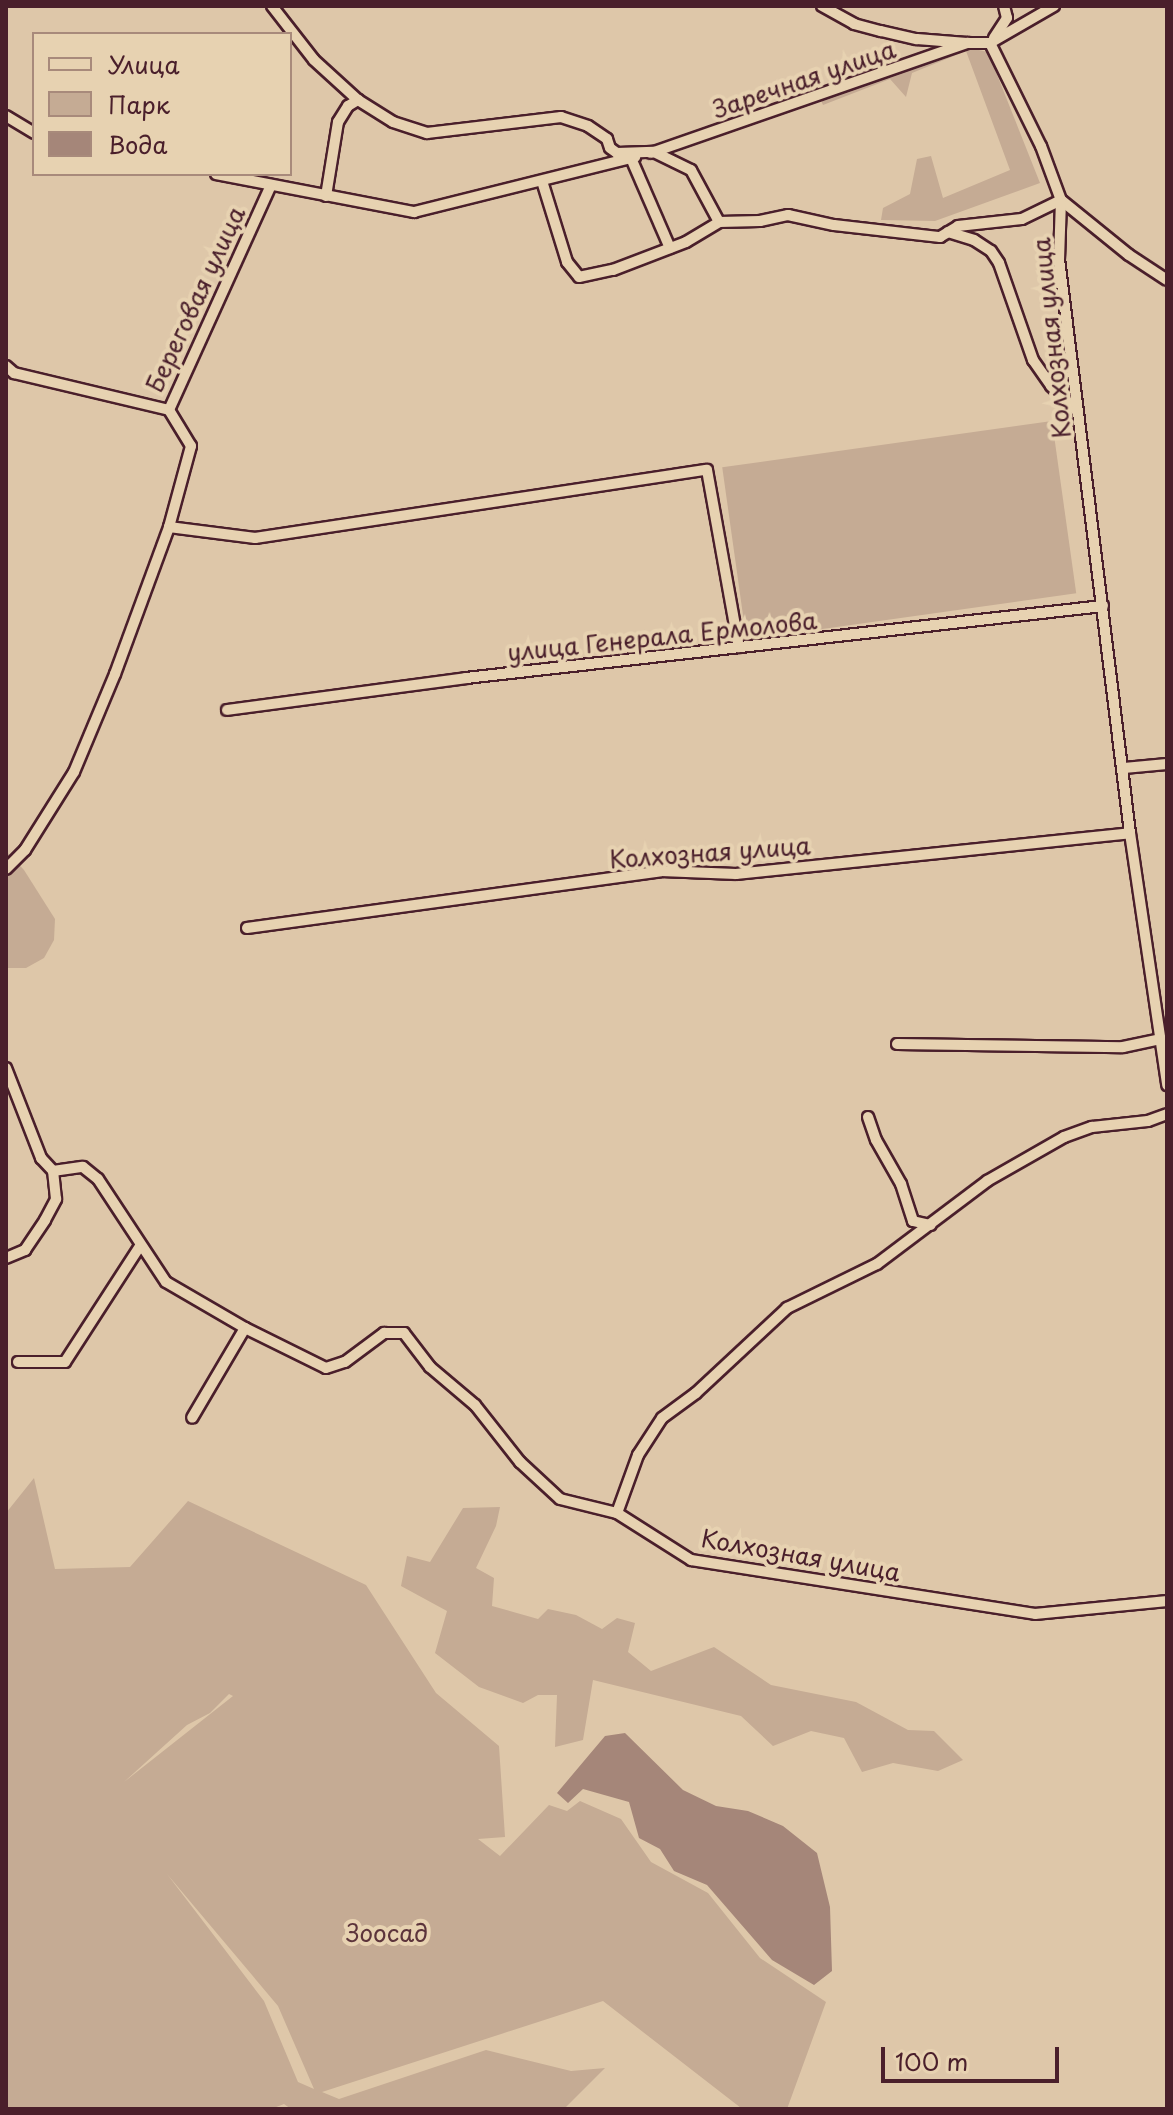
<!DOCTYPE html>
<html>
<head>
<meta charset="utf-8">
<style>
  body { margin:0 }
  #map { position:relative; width:1173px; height:2115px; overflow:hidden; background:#dec7a9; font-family:"Playpen Sans",sans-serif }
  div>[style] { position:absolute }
  .green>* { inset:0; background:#c5ab94; transform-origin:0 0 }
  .water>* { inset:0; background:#a58679 }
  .roads { filter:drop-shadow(2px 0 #4a1f2b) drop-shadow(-2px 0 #4a1f2b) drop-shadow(0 2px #4a1f2b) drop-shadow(0 -2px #4a1f2b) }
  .minor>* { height:10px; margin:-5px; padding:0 5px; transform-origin:5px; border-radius:5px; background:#e7d2b1 }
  span { translate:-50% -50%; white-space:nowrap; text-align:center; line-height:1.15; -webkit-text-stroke:8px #e7d2b1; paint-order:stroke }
  .street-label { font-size:24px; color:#4a1f2b }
  .park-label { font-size:24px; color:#5c343b }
  .frame { position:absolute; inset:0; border:8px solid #4a1f2b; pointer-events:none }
  .legend { position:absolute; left:32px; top:32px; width:260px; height:144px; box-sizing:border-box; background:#e7d2b1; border:2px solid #a88a7b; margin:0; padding:10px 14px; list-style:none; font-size:24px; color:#4a1f2b }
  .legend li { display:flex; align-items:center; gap:16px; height:40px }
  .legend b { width:40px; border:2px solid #a88a7b }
  .scale { position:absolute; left:881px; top:2047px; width:178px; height:36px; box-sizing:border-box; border:4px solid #4a1f2b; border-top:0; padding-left:10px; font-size:24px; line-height:28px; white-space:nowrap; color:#4a1f2b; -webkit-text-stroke:6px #e7d2b1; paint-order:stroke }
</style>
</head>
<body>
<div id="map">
  <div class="green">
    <div style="clip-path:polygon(965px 47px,988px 52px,1040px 183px,935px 221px,881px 220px,883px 208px,910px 194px,917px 159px,931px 156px,943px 198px,1010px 170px,966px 51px,912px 73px,906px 97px,890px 79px,823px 105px,820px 98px)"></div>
    <div style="left:1052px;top:421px;width:174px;height:333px;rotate:82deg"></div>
    <div style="clip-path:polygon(6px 851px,24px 870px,55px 919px,54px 940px,44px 958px,26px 968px,6px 968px)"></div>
    <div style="clip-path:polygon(evenodd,34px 1478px,55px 1569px,130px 1567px,188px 1501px,366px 1585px,436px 1693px,499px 1746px,505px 1837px,478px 1839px,500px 1856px,549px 1805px,567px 1811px,580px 1801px,621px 1819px,651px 1862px,708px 1893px,760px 1958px,826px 2002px,787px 2109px,741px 2108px,603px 2001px,322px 2092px,339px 2099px,486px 2050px,571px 2071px,605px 2068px,564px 2109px,291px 2109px,284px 2104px,271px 2109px,6px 2109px,6px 1513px,34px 1478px,229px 1694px,233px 1696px,124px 1782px,187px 1725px,210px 1713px,229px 1694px,34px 1478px,167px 1874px,278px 2006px,314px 2089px,298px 2082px,264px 2001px,167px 1874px)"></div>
    <div style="clip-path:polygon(500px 1507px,496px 1526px,476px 1568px,494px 1578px,492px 1606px,538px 1619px,548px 1609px,576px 1615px,602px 1629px,617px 1618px,635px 1623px,628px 1652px,651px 1671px,714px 1647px,771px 1685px,856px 1702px,908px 1730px,934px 1731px,963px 1760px,938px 1771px,893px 1763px,862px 1772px,844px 1738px,811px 1731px,773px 1746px,741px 1716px,593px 1680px,583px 1740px,555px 1747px,557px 1695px,538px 1695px,523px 1703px,479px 1687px,435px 1653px,447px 1611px,401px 1586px,407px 1556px,430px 1562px,463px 1508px)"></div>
  </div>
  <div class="water">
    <div style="clip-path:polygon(625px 1733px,683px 1790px,716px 1806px,748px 1811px,783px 1826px,817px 1853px,830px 1907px,832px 1971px,814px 1985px,772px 1960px,707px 1885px,674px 1871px,660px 1849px,639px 1838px,629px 1802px,583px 1789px,568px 1803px,557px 1793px,605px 1736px)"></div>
  </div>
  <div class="roads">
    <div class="minor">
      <div style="left:272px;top:6px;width:68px;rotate:52.1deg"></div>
      <div style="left:314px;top:60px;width:59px;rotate:42.3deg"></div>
      <div style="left:358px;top:100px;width:41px;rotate:32.2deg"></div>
      <div style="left:393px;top:122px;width:36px;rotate:18deg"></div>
      <div style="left:427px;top:133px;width:135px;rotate:-6.8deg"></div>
      <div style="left:561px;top:117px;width:28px;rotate:18deg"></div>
      <div style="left:588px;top:126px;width:23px;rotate:34deg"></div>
      <div style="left:607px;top:139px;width:9px;rotate:72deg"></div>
      <div style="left:610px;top:148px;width:9px;rotate:36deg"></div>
      <div style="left:617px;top:153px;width:37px;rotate:-2deg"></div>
      <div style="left:654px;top:152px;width:41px;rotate:25.9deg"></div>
      <div style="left:691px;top:170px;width:59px;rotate:61.7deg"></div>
      <div style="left:719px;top:222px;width:41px;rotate:-1.4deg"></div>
      <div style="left:760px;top:221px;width:29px;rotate:-12deg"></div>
      <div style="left:788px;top:215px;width:47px;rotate:12.3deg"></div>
      <div style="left:834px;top:225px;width:107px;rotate:6.5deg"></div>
      <div style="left:940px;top:237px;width:21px;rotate:-31deg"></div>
      <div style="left:958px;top:226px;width:64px;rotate:-6.2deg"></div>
      <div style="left:1022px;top:219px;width:43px;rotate:-26deg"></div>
      <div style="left:1061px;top:200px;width:87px;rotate:39deg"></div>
      <div style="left:1129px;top:255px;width:45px;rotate:33.3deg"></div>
      <div style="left:822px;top:6px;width:37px;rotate:29deg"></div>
      <div style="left:854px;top:24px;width:28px;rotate:15deg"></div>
      <div style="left:881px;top:31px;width:37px;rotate:13deg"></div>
      <div style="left:917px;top:39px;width:50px;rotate:4.6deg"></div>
      <div style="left:967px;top:43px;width:23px"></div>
      <div style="left:990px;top:43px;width:74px;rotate:-30deg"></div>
      <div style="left:994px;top:38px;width:24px;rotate:-57deg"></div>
      <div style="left:1007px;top:18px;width:12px;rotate:-104deg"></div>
      <div style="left:990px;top:43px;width:115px;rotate:63.7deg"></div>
      <div style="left:1041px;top:146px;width:58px;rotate:69.7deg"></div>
      <div style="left:1061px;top:200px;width:59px;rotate:91.9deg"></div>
      <div style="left:1059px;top:259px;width:578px;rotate:82.95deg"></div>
      <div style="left:1130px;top:833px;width:255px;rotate:81.6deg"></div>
      <div style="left:6px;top:116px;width:33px;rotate:31deg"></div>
      <div style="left:651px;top:153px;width:335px;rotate:-19.2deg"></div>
      <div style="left:631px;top:158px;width:98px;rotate:66.6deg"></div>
      <div style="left:216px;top:174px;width:202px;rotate:10.9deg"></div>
      <div style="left:414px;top:212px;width:228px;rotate:-14deg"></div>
      <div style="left:542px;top:181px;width:85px;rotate:72.8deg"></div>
      <div style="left:567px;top:262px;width:19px;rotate:51deg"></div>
      <div style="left:579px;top:277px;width:35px;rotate:-12deg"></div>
      <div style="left:613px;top:270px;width:78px;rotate:-21deg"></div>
      <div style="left:686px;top:242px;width:39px;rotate:-31deg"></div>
      <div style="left:326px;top:196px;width:75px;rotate:-80.8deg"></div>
      <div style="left:338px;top:122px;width:19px;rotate:-58deg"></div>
      <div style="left:348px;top:106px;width:12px;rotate:-31deg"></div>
      <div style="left:948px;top:232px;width:27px;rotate:17deg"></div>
      <div style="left:974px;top:240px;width:20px;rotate:33deg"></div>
      <div style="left:991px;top:251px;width:14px;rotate:56deg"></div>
      <div style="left:999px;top:263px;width:103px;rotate:70.7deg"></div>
      <div style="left:1033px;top:360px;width:32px;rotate:55deg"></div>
      <div style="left:1051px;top:386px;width:37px;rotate:44deg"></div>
      <div style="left:6px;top:366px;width:11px;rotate:41deg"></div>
      <div style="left:14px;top:373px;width:159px;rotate:13.4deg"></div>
      <div style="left:169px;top:410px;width:247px;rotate:-65.6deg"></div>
      <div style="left:169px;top:527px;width:87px;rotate:7.3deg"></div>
      <div style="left:255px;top:538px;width:457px;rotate:-8.6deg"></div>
      <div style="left:707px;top:470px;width:180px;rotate:79.8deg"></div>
      <div style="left:227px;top:710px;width:241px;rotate:-7.6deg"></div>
      <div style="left:466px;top:678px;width:641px;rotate:-6.45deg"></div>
      <div style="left:1124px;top:768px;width:43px;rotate:-5.3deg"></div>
      <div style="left:6px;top:869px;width:27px;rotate:-45deg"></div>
      <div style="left:25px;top:850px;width:92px;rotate:-57.9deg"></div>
      <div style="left:74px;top:772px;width:106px;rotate:-67.3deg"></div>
      <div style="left:115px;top:674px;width:157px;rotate:-69.8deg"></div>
      <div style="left:169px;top:527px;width:84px;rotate:-74.8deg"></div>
      <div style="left:191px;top:446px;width:42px;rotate:-121.4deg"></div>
      <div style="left:247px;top:928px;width:418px;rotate:-7.8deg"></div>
      <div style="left:661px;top:871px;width:75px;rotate:2.3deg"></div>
      <div style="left:736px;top:874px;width:396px;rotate:-5.9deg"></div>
      <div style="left:897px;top:1044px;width:226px;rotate:0.8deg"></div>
      <div style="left:1123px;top:1047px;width:38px;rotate:-12deg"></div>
      <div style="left:6px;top:1068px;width:97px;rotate:68.7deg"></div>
      <div style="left:41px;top:1158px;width:18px;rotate:47deg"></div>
      <div style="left:53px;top:1171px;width:30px;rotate:-8deg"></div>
      <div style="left:83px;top:1167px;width:19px;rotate:39deg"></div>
      <div style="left:98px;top:1179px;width:123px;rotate:56.6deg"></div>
      <div style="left:166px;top:1282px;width:91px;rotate:30.2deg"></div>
      <div style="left:245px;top:1328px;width:104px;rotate:120.5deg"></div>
      <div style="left:868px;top:1117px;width:24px;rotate:71deg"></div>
      <div style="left:876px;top:1140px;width:51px;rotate:60.4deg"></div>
      <div style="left:901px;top:1184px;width:39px;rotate:72deg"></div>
      <div style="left:913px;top:1221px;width:18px;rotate:13deg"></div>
      <div style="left:6px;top:1258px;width:21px;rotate:-23deg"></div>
      <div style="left:25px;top:1250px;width:36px;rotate:-56deg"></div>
      <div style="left:45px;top:1220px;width:24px;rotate:-62deg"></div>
      <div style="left:56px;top:1199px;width:28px;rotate:-96deg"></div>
      <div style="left:245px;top:1328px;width:90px;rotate:26.3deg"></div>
      <div style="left:326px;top:1368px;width:20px;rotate:-18deg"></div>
      <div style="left:345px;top:1362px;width:49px;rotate:-36.6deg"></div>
      <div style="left:384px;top:1333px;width:20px"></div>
      <div style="left:404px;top:1333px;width:43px;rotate:52.6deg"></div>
      <div style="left:430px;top:1367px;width:59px;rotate:40.2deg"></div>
      <div style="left:475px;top:1405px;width:73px;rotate:51.7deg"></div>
      <div style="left:520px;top:1462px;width:54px;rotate:42.8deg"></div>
      <div style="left:560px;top:1499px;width:59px;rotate:13.8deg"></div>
      <div style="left:617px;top:1513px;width:88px;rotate:32.4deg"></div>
      <div style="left:691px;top:1560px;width:348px;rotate:8.9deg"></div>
      <div style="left:1035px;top:1614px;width:133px;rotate:-5.6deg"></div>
      <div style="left:18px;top:1362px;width:47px"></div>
      <div style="left:65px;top:1362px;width:138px;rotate:-57.1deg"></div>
      <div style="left:617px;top:1513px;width:62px;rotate:-70.1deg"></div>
      <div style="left:638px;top:1455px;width:44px;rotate:-57deg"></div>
      <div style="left:662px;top:1418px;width:42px;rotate:-36.3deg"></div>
      <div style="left:696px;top:1393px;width:125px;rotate:-43deg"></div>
      <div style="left:787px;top:1308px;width:100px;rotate:-26.1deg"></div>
      <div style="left:877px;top:1264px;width:138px;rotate:-37deg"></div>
      <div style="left:987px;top:1181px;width:89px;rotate:-29.7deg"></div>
      <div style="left:1064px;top:1137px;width:30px;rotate:-20deg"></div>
      <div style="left:1092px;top:1127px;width:56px;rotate:-6.1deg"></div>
      <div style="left:1148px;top:1121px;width:20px;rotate:-20deg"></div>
    </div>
  </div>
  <div class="street-label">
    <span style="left:804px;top:79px;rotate:-19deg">Заречная улица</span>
    <span style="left:195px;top:299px;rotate:-65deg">Береговая улица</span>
    <span style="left:1051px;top:338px;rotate:-96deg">Колхозная улица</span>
    <span style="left:662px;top:636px;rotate:-6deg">улица Генерала Ермолова</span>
    <span style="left:710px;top:852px;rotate:-4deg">Колхозная улица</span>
    <span style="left:801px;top:1555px;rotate:10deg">Колхозная улица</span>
  </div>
  <div class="park-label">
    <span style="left:387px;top:1933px">Зоосад</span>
  </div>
  <div class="frame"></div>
  <ul class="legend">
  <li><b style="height:10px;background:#e7d2b1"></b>Улица</li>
  <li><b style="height:22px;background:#c5ab94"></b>Парк</li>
  <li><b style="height:22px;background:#a58679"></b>Вода</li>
  </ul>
  <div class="scale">100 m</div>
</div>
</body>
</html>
